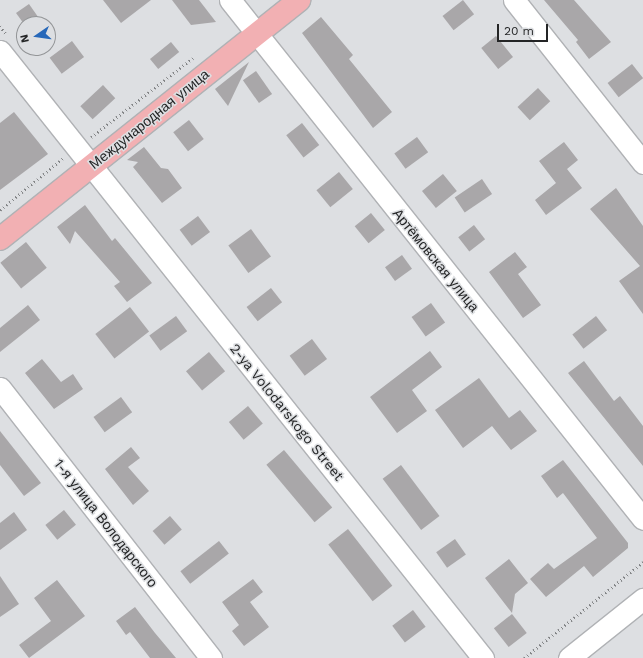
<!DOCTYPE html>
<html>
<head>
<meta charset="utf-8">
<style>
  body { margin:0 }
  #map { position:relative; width:643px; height:658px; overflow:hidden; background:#dddfe2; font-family:"Work Sans",sans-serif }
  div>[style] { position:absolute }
  .building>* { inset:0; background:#a9a7a9; transform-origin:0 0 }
  .path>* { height:2.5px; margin-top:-1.25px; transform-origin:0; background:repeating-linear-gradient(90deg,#848688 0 1px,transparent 0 4px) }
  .roads { filter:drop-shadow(1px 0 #b0b2b5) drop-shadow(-1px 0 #b0b2b5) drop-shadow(0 1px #b0b2b5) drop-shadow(0 -1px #b0b2b5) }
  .minor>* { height:21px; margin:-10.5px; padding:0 10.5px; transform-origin:10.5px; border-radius:10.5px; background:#fff }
  .major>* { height:22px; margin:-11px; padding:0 11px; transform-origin:11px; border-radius:11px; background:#f2b0b3 }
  span { translate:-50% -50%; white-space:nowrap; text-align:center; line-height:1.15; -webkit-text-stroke:3px #dddfe2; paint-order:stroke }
  .street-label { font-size:14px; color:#242526 }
  .north { position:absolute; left:16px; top:16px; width:40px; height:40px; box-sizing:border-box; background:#dddfe2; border:1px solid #939597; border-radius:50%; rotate:257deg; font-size:11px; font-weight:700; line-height:16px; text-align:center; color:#242526 }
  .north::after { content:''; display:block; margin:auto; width:14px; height:18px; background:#2768b9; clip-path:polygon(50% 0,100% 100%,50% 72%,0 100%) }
  .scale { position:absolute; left:497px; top:24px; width:51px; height:18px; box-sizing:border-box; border:2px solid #242526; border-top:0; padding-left:5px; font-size:12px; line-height:14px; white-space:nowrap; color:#242526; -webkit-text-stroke:3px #dddfe2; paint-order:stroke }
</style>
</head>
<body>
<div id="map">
  <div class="building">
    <div style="clip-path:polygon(103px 0,151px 0,121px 23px)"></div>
    <div style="clip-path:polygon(172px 0,199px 0,216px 22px,191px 25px)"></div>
    <div style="left:463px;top:0;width:18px;height:26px;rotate:52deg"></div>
    <div style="clip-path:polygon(544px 0,574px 0,611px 42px,589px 59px,576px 42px,578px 40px)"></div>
    <div style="clip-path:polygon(29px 4px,43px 24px,24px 24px,16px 13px)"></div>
    <div style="clip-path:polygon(321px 17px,353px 55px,349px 59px,392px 112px,373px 128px,302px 33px)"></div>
    <div style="left:496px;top:36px;width:27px;height:19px;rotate:51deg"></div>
    <div style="left:72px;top:41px;width:20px;height:28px;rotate:53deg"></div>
    <div style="left:171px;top:42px;width:13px;height:27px;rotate:51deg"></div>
    <div style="clip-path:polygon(249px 62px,228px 106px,215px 89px)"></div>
    <div style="left:632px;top:64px;width:18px;height:31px;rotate:52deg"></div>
    <div style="left:256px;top:71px;width:28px;height:16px;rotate:55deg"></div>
    <div style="left:103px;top:85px;width:18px;height:31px;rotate:47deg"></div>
    <div style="left:538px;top:88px;width:18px;height:28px;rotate:47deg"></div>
    <div style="clip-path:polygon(14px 112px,48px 154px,0 190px,0 123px)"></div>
    <div style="left:189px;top:120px;width:24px;height:20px;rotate:52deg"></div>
    <div style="left:302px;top:123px;width:28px;height:20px;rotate:52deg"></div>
    <div style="left:417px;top:137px;width:19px;height:28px;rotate:54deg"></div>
    <div style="clip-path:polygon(564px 142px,578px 160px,567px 169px,582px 188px,546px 215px,535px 200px,556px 183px,539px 161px)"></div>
    <div style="clip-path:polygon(144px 147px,161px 168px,168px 169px,182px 188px,162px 203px,133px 167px,138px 162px,127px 160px)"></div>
    <div style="left:339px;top:172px;width:22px;height:29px;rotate:51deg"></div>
    <div style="left:443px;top:174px;width:22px;height:27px;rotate:51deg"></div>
    <div style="left:482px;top:179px;width:18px;height:33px;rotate:56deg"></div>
    <div style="clip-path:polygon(616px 188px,643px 226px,643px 314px,619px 281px,640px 266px,590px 209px)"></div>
    <div style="clip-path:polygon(85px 205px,112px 241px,115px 238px,152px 283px,127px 302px,114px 286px,120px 282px,75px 231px,70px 244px,57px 227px)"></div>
    <div style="left:371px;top:213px;width:22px;height:21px;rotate:51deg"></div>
    <div style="left:198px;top:216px;width:20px;height:23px;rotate:53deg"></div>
    <div style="left:474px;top:225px;width:18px;height:20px;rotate:52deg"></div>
    <div style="left:251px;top:229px;width:34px;height:28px;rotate:54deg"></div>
    <div style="left:26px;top:242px;width:33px;height:33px;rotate:51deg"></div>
    <div style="clip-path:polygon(515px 252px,527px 267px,518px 274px,541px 305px,523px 318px,489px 272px)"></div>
    <div style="left:402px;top:255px;width:17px;height:21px;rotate:54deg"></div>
    <div style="left:271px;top:288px;width:18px;height:31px;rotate:52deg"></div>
    <div style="left:431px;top:303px;width:24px;height:24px;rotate:54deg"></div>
    <div style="clip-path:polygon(28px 305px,40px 320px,0 352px,0 328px)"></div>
    <div style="left:130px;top:307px;width:31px;height:44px;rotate:52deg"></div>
    <div style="left:176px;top:316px;width:19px;height:33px;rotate:54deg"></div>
    <div style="left:596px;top:316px;width:18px;height:30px;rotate:52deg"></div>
    <div style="left:312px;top:339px;width:25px;height:28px;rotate:53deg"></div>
    <div style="clip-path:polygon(430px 351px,442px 367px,412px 390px,427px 411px,397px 433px,370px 397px)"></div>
    <div style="left:209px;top:352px;width:25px;height:30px;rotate:50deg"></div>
    <div style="clip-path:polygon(42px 359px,61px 382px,73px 374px,83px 389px,54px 409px,25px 373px)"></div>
    <div style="clip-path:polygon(584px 361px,614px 401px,620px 396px,643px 426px,643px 466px,568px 373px)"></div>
    <div style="clip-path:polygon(479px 378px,509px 418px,520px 410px,537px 431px,511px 450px,492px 426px,463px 448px,435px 410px)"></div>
    <div style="left:121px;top:397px;width:19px;height:34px;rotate:54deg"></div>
    <div style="left:248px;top:406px;width:23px;height:25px;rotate:50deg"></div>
    <div style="clip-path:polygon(0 431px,41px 483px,24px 496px,0 465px)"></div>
    <div style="clip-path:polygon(131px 447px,140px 458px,128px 467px,149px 491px,133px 505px,105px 469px)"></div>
    <div style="left:284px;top:450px;width:75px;height:23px;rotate:50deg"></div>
    <div style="clip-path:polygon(563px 460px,628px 543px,628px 548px,593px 577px,584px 566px,546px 597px,530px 579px,548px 563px,554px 569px,597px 538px,563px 493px,557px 498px,541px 476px)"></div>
    <div style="left:401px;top:465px;width:64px;height:23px;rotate:53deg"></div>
    <div style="left:64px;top:510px;width:19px;height:24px;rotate:51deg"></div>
    <div style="clip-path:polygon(14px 512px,27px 530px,0 550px,0 523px)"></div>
    <div style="left:170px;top:516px;width:18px;height:23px;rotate:49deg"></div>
    <div style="left:348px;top:529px;width:72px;height:25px;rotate:52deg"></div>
    <div style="left:455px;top:539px;width:19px;height:23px;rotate:55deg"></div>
    <div style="left:219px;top:541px;width:16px;height:49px;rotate:52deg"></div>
    <div style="clip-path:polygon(509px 559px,528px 583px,515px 594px,512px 613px,485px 578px)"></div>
    <div style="clip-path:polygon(0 576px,19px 604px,0 617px)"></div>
    <div style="clip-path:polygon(253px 579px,263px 592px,250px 602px,269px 627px,244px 646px,232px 631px,239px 625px,222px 602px)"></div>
    <div style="clip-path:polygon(57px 580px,85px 616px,29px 658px,19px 645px,51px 621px,34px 598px)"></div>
    <div style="clip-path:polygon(135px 607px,155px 633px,176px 658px,150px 658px,130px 632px,126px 635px,116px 621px)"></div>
    <div style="left:413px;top:610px;width:21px;height:26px;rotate:53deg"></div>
    <div style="left:512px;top:614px;width:24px;height:23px;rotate:52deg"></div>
  </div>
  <div class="path">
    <div style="left:0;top:26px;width:10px;rotate:53deg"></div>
    <div style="left:91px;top:137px;width:129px;rotate:-37.8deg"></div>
    <div style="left:0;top:210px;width:82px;rotate:-39.5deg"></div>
    <div style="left:524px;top:658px;width:153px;rotate:-38.9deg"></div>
  </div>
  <div class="roads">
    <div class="minor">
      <div style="left:230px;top:0;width:663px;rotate:51.49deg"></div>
      <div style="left:514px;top:0;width:208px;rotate:51.6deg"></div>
      <div style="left:0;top:51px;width:776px;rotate:51.49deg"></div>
      <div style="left:0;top:388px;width:343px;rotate:52deg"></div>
      <div style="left:569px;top:658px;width:95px;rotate:-38.6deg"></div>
    </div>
    <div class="major">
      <div style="left:0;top:239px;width:383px;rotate:-38.6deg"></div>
    </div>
  </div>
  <div class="street-label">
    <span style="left:149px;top:119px;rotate:-39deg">Международная улица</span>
    <span style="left:436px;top:260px;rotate:51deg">Артёмовская улица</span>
    <span style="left:287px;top:412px;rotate:51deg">2-ya Volodarskogo Street</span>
    <span style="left:106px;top:523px;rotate:52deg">1-я улица Володарского</span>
  </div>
  <div class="north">N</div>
  <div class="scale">20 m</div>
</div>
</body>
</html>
